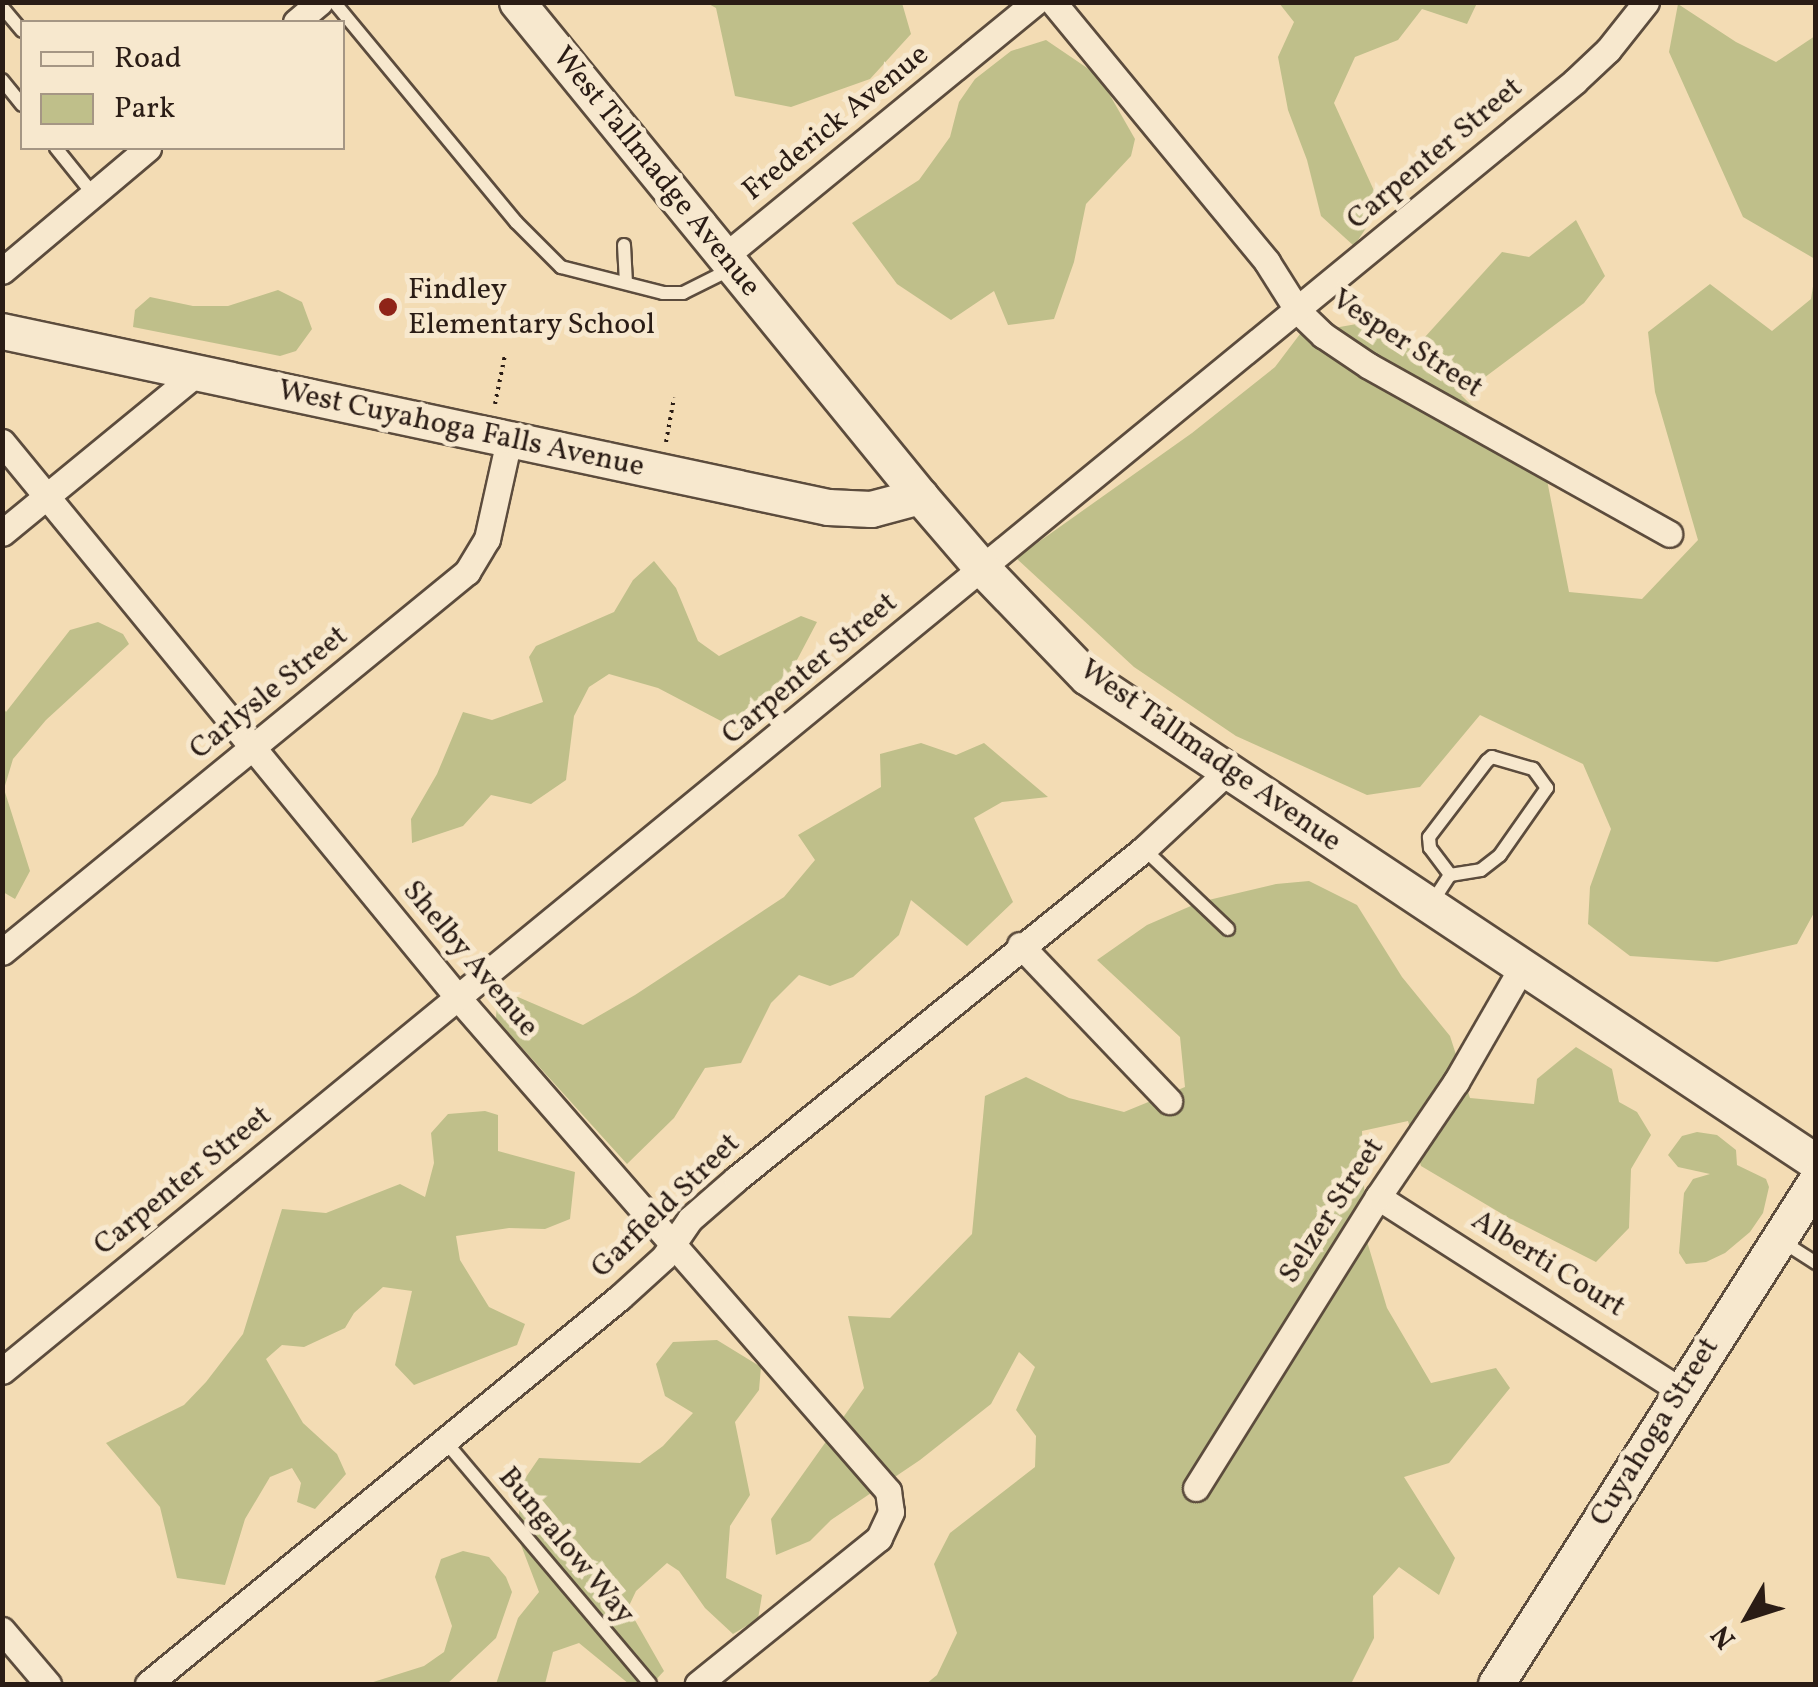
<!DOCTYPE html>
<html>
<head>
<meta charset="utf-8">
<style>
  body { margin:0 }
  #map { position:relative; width:1818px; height:1687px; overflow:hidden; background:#f3dcb4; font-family:Vollkorn,serif }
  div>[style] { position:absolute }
  .green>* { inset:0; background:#bfbf8a }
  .path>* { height:4px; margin-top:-2px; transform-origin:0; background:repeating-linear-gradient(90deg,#2a1c15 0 2.5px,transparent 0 7.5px) }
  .roads { filter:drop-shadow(2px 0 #5c4c3d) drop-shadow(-2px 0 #5c4c3d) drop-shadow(0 2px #5c4c3d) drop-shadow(0 -2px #5c4c3d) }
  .lane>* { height:12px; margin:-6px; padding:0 6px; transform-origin:6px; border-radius:6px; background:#f7e8ce }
  .street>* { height:25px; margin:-12.5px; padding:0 12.5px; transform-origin:12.5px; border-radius:12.5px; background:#f7e8ce }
  .secondary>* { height:35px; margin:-17.5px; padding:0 17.5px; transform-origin:17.5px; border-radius:17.5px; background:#f7e8ce }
  .dots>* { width:28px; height:28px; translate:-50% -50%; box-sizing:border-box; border:5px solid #f7e8ce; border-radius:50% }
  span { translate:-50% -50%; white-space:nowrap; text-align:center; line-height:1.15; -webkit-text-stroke:10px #f7e8ce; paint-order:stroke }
  .street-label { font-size:30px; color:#2a1c15 }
  .poi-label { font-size:30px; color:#2a1c15 }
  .left { translate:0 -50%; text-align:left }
  .frame { position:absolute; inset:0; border:5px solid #2a1c15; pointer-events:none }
  .legend { position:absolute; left:20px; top:20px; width:325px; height:130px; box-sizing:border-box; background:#f7e8ce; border:2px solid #a59684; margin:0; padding:12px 18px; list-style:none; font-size:30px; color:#2a1c15 }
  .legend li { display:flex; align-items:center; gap:20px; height:50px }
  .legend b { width:50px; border:2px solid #a59684 }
  .north { position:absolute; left:1698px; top:1567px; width:100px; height:100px; -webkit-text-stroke:8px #f7e8ce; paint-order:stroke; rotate:231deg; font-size:28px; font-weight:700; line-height:40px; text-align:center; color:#2a1c15 }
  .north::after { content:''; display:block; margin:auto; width:35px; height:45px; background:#2a1c15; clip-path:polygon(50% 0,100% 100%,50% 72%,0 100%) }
</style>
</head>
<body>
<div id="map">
  <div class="green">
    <div style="clip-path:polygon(827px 2px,902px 3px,911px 34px,870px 79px,791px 107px,735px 96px,716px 8px,707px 3px)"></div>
    <div style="clip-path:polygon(1279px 3px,1477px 3px,1467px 24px,1422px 9px,1398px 40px,1355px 57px,1334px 103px,1381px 206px,1354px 246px,1321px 216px,1307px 160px,1288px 110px,1278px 57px,1294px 22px)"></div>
    <div style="clip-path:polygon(1678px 4px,1736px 42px,1776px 62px,1815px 36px,1815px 259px,1743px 217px,1669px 52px)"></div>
    <div style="clip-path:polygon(1046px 40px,1099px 76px,1135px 139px,1131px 156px,1086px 204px,1074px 262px,1054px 319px,1008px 325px,994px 291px,951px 320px,897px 284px,852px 223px,919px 180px,950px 137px,959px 102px,975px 79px,1011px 51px)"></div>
    <div style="clip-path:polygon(1576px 220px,1605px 276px,1584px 303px,1461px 395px,1547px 480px,1569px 592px,1642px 599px,1698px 540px,1655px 392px,1648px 332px,1710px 284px,1772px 331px,1811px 299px,1815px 274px,1815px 911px,1797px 944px,1717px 962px,1630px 956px,1588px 924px,1590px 887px,1611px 829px,1583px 764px,1480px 715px,1420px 787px,1367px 795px,1236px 736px,1134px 667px,1016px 558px,1192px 433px,1275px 367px,1300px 334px,1385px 319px,1415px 348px,1502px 252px,1529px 257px)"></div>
    <div style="clip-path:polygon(278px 290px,302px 302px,312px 329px,296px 351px,280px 356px,133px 327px,135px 310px,150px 297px,193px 306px,228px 306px)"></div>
    <div style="clip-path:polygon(654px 561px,676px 588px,698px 641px,719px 656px,801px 616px,817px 622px,770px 711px,742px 732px,658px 688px,609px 674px,589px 687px,574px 716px,566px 780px,531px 804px,491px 795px,463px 826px,412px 843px,411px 819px,437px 774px,463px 712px,492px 720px,543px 702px,529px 657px,536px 646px,614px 612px,633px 580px)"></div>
    <div style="clip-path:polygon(98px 622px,123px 634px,129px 644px,46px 720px,13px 759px,4px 789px,30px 871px,15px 899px,3px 892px,3px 707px,6px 712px,70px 630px)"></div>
    <div style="clip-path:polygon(921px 743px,956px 755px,984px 743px,1048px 797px,1002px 802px,974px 818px,1013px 902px,967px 946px,911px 900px,899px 935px,853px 977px,830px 986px,799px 975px,771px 1003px,741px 1063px,705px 1068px,674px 1118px,627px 1164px,496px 1019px,497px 996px,518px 997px,583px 1025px,635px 995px,784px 897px,815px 860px,798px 835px,881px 787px,880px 754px)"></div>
    <div style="clip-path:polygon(1309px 881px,1357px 905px,1402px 977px,1450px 1036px,1470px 1098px,1534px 1104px,1537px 1079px,1576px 1047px,1612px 1069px,1619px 1102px,1637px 1112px,1651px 1135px,1631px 1169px,1629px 1228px,1596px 1262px,1509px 1218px,1421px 1166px,1408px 1121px,1362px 1131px,1366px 1238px,1387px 1308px,1431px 1383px,1496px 1368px,1510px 1388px,1449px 1463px,1404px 1477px,1455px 1558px,1439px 1595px,1399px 1567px,1373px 1596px,1374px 1638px,1351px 1684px,926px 1684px,937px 1675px,957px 1633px,934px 1564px,950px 1533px,1035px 1467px,1036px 1436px,1016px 1410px,1035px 1367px,1019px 1352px,991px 1404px,920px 1460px,831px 1520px,810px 1541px,776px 1555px,771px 1519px,864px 1388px,848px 1316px,890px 1318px,972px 1234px,985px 1096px,1026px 1077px,1069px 1098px,1124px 1112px,1185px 1087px,1180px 1037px,1097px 960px,1147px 925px,1200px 902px,1276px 884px)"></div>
    <div style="clip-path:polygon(485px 1111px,498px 1115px,498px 1151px,575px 1172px,570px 1219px,545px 1229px,509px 1228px,456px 1236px,460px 1260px,489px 1307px,525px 1324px,517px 1345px,414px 1385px,395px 1365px,412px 1291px,383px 1287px,354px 1313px,345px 1328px,304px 1347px,282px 1345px,266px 1359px,303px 1423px,337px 1454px,346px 1474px,315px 1509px,297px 1502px,301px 1483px,292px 1468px,270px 1477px,245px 1519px,225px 1585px,177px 1578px,160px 1507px,106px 1443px,184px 1405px,206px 1382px,243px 1334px,282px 1209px,326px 1213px,400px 1184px,425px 1197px,434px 1163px,431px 1133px,448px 1114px)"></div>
    <div style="clip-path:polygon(1697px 1132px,1717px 1135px,1736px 1150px,1737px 1165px,1766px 1179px,1769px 1187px,1763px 1213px,1750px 1232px,1725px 1253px,1706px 1262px,1686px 1264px,1679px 1253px,1684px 1193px,1693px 1179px,1710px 1174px,1678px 1167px,1668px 1155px,1682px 1136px)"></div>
    <div style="clip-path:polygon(717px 1340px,761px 1367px,759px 1390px,735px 1422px,750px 1495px,730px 1526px,726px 1578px,762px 1595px,758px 1619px,733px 1634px,705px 1608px,679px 1571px,667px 1563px,636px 1591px,628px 1608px,664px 1671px,652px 1684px,629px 1684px,579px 1643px,553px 1652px,545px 1684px,496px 1684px,518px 1618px,539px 1592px,516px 1532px,524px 1480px,539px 1458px,640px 1463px,663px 1446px,693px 1413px,665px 1396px,656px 1364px,673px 1342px)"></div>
    <div style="clip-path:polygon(463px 1551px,489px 1557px,506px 1577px,512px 1592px,496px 1638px,447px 1684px,367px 1684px,424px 1666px,444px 1652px,452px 1626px,435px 1577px,441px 1559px)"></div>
  </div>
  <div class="path">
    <div style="left:495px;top:404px;width:50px;rotate:-78.5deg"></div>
    <div style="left:666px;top:442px;width:45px;rotate:-79.7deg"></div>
  </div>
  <div class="roads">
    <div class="lane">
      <div style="left:334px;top:2px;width:286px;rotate:50.4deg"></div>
      <div style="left:516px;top:222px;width:64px;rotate:45deg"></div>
      <div style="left:561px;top:267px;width:105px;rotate:14.3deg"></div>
      <div style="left:663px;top:293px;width:20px"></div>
      <div style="left:683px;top:293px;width:54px;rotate:-26.6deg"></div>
      <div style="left:2px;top:7px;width:31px;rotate:50deg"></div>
      <div style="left:2px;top:80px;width:32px;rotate:51deg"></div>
      <div style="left:56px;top:148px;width:59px;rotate:51.2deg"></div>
      <div style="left:624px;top:245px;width:38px;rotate:87deg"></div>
      <div style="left:1144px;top:849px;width:116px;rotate:43.6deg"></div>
      <div style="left:1431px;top:904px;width:35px;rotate:-57deg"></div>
      <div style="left:1450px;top:875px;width:31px;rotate:-9deg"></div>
      <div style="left:1481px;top:870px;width:24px;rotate:-38deg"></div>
      <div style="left:1500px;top:855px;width:82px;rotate:-55deg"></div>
      <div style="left:1547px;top:788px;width:24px;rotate:-126deg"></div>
      <div style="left:1533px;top:769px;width:43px;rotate:-163.7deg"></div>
      <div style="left:1492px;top:757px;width:6px;rotate:141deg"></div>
      <div style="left:1487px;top:761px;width:96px;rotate:127.3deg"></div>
      <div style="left:1429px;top:837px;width:11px;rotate:85deg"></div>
      <div style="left:1430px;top:848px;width:34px;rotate:53deg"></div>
      <div style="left:1780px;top:1240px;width:43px;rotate:32.6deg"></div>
      <div style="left:444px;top:1440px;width:319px;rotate:49.8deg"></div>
    </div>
    <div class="street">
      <div style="left:1053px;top:2px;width:337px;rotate:50.5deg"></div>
      <div style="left:1267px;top:262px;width:58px;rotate:57.7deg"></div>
      <div style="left:1298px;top:311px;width:35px;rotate:44deg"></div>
      <div style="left:1323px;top:335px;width:55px;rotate:34deg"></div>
      <div style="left:1369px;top:366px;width:344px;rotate:29.2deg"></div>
      <div style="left:296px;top:22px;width:31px;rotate:-40deg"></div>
      <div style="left:725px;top:256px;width:401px;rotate:-39.3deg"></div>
      <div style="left:2px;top:271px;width:191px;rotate:-40.1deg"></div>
      <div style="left:2px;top:442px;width:720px;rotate:50.63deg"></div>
      <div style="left:459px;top:999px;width:653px;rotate:48.91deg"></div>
      <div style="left:888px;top:1491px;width:21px;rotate:82deg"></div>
      <div style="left:891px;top:1512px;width:29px;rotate:115deg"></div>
      <div style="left:879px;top:1538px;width:233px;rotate:141.1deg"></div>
      <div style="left:2px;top:533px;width:252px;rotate:-39.4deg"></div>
      <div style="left:1020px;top:945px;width:216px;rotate:46.3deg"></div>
      <div style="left:2px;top:952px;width:601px;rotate:-39.26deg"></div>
      <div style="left:467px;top:572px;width:39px;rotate:-59deg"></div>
      <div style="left:487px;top:539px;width:101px;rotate:-77.5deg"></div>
      <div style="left:1378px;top:1197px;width:360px;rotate:32.6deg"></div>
      <div style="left:2px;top:1371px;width:2034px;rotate:-39.35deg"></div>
      <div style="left:1575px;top:81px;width:45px;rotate:-43.2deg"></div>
      <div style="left:1608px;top:50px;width:61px;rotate:-51.6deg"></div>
      <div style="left:1196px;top:1488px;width:343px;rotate:-58deg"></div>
      <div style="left:1378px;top:1197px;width:139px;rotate:-55.9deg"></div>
      <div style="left:1456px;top:1082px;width:130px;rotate:-60.1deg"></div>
      <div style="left:2px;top:1630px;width:71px;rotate:49.6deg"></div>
      <div style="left:148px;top:1684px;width:609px;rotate:-39.34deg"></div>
      <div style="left:619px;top:1298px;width:61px;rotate:-42.3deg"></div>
      <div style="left:664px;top:1257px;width:46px;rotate:-55.6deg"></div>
      <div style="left:690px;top:1219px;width:61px;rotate:-41deg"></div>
      <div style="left:736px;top:1179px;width:525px;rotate:-38.97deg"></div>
      <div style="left:1144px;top:849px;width:113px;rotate:-42.9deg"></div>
    </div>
    <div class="secondary">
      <div style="left:517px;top:2px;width:638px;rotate:50.79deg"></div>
      <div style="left:920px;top:496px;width:95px;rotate:49.3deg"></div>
      <div style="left:982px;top:568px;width:151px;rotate:46.1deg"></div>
      <div style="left:1087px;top:677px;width:876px;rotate:33.64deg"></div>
      <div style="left:2px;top:331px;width:845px;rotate:12.03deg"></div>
      <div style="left:828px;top:507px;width:43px;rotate:2.7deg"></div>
      <div style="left:871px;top:509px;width:51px;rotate:-14.9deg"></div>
      <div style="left:1496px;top:1684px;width:596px;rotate:-57.54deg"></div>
    </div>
  </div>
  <div class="dots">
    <div style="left:388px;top:307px;background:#8f2418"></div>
  </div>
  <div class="street-label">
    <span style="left:836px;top:123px;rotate:-39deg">Frederick Avenue</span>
    <span style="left:1435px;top:154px;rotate:-40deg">Carpenter Street</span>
    <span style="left:656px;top:172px;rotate:51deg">West Tallmadge Avenue</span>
    <span style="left:1407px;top:344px;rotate:33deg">Vesper Street</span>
    <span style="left:461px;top:429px;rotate:12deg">West Cuyahoga Falls Avenue</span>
    <span style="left:810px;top:669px;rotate:-40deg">Carpenter Street</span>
    <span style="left:269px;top:693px;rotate:-39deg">Carlysle Street</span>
    <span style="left:1210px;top:756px;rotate:35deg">West Tallmadge Avenue</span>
    <span style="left:470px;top:959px;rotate:50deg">Shelby Avenue</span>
    <span style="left:183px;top:1181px;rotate:-39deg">Carpenter Street</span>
    <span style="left:666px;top:1206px;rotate:-44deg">Garfield Street</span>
    <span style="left:1332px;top:1211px;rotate:-57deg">Selzer Street</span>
    <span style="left:1548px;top:1264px;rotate:32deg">Alberti Court</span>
    <span style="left:1655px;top:1432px;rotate:-58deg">Cuyahoga Street</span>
    <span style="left:566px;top:1546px;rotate:50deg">Bungalow Way</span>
  </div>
  <div class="poi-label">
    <span class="left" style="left:408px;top:307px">Findley<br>Elementary School</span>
  </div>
  <div class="frame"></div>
  <ul class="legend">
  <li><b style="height:12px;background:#f7e8ce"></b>Road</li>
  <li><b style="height:28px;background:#bfbf8a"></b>Park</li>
  </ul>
  <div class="north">N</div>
</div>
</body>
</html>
